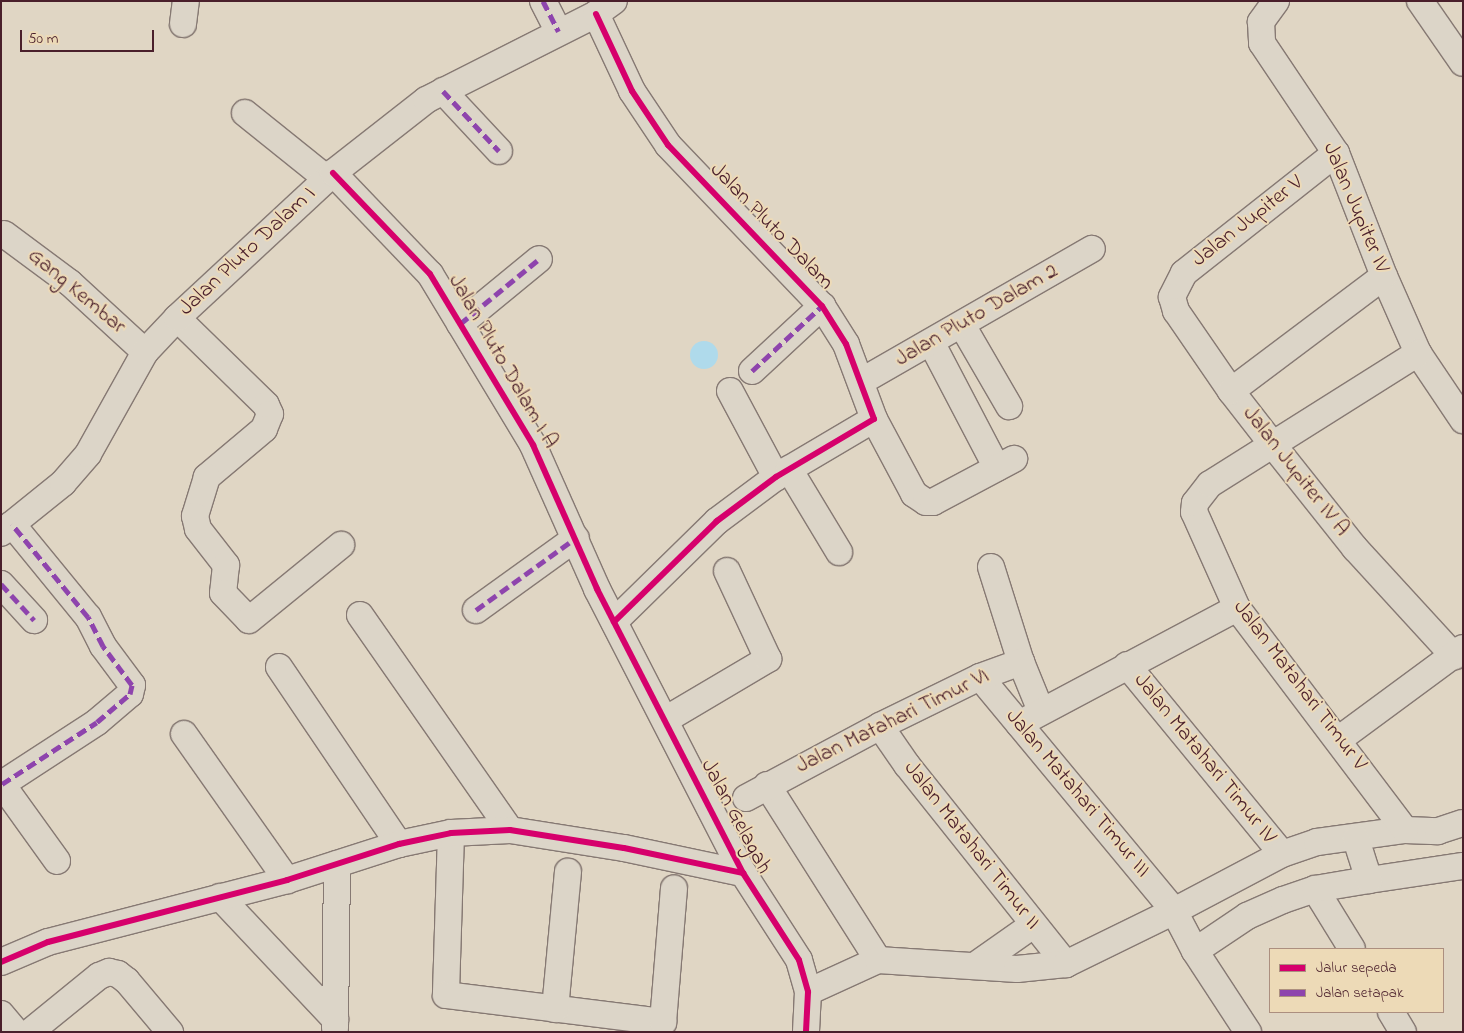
<!DOCTYPE html>
<html>
<head>
<meta charset="utf-8">
<style>
  body { margin:0 }
  #map { position:relative; width:1464px; height:1033px; overflow:hidden; background:#e0d6c4; font-family:"Indie Flower",sans-serif }
  div>[style] { position:absolute }
  .water>* { inset:0; background:#afdaeb }
  .round { border-radius:50% }
  .roads { filter:drop-shadow(1px 0 #867973) drop-shadow(-1px 0 #867973) drop-shadow(0 1px #867973) drop-shadow(0 -1px #867973) }
  .minor>* { height:26px; margin:-13px; padding:0 13px; transform-origin:13px; border-radius:13px; background:#dcd5c8 }
  .quiet>* { height:5px; margin-top:-2.5px; transform-origin:0; background:repeating-linear-gradient(90deg,#8e44ad 0 10px,transparent 0 15px) }
  .cycleway>* { height:6px; margin:-3px; padding:0 3px; transform-origin:3px; border-radius:3px; background:#d6006c }
  span { translate:-50% -50%; white-space:nowrap; text-align:center; line-height:1.15; -webkit-text-stroke:4px #eddab7; paint-order:stroke }
  .street-label { font-size:22px; color:#4a1f2b }
  .frame { position:absolute; inset:0; border:2px solid #4a1f2b; pointer-events:none }
  .legend { position:absolute; left:1269px; top:948px; width:175px; height:65px; box-sizing:border-box; background:#eddab7; border:1px solid #ac8f7f; margin:0; padding:6px 9px; list-style:none; font-size:15px; color:#4a1f2b }
  .legend li { display:flex; align-items:center; gap:10px; height:25px }
  .legend b { width:25px; border:1px solid #ac8f7f }
  .scale { position:absolute; left:20px; top:30px; width:134px; height:22px; box-sizing:border-box; border:2px solid #4a1f2b; border-top:0; padding-left:6px; font-size:15px; line-height:18px; white-space:nowrap; color:#4a1f2b; -webkit-text-stroke:4px #eddab7; paint-order:stroke }
</style>
</head>
<body>
<div id="map">
  <div class="water">
    <div class="round" style="left:690px;top:341px;width:28px;height:28px"></div>
  </div>
  <div class="roads">
    <div class="minor">
      <div style="left:543px;top:1px;width:34px;rotate:63deg"></div>
      <div style="left:1276px;top:1px;width:26px;rotate:126deg"></div>
      <div style="left:1261px;top:22px;width:21px;rotate:87deg"></div>
      <div style="left:1262px;top:43px;width:133px;rotate:56.1deg"></div>
      <div style="left:1336px;top:153px;width:132px;rotate:68.7deg"></div>
      <div style="left:1384px;top:276px;width:84px;rotate:66.2deg"></div>
      <div style="left:1418px;top:353px;width:81px;rotate:56.1deg"></div>
      <div style="left:1420px;top:1px;width:75px;rotate:55.3deg"></div>
      <div style="left:596px;top:14px;width:85px;rotate:64.9deg"></div>
      <div style="left:632px;top:91px;width:65px;rotate:56.3deg"></div>
      <div style="left:668px;top:145px;width:223px;rotate:46.3deg"></div>
      <div style="left:822px;top:306px;width:45px;rotate:57.7deg"></div>
      <div style="left:846px;top:344px;width:80px;rotate:69.5deg"></div>
      <div style="left:874px;top:419px;width:114px;rotate:149.4deg"></div>
      <div style="left:776px;top:477px;width:74px;rotate:143.3deg"></div>
      <div style="left:717px;top:521px;width:144px;rotate:135.6deg"></div>
      <div style="left:183px;top:24px;width:23px;rotate:-83deg"></div>
      <div style="left:443px;top:91px;width:82px;rotate:47deg"></div>
      <div style="left:245px;top:113px;width:105px;rotate:38.8deg"></div>
      <div style="left:1336px;top:153px;width:194px;rotate:141.7deg"></div>
      <div style="left:1184px;top:273px;width:27px;rotate:117deg"></div>
      <div style="left:1172px;top:297px;width:15px;rotate:74deg"></div>
      <div style="left:1176px;top:311px;width:97px;rotate:55.5deg"></div>
      <div style="left:1231px;top:391px;width:68px;rotate:52.1deg"></div>
      <div style="left:1273px;top:445px;width:132px;rotate:51.5deg"></div>
      <div style="left:1355px;top:548px;width:147px;rotate:47.5deg"></div>
      <div style="left:333px;top:173px;width:140px;rotate:46.2deg"></div>
      <div style="left:430px;top:274px;width:200px;rotate:58.9deg"></div>
      <div style="left:533px;top:445px;width:158px;rotate:66deg"></div>
      <div style="left:597px;top:589px;width:319px;rotate:62.8deg"></div>
      <div style="left:743px;top:873px;width:103px;rotate:57.2deg"></div>
      <div style="left:799px;top:960px;width:33px;rotate:74deg"></div>
      <div style="left:808px;top:992px;width:40px;rotate:92.9deg"></div>
      <div style="left:4px;top:234px;width:82px;rotate:36.6deg"></div>
      <div style="left:70px;top:283px;width:102px;rotate:42.6deg"></div>
      <div style="left:177px;top:318px;width:124px;rotate:44.3deg"></div>
      <div style="left:266px;top:405px;width:10px;rotate:66deg"></div>
      <div style="left:270px;top:414px;width:16px;rotate:112deg"></div>
      <div style="left:264px;top:429px;width:75px;rotate:139.9deg"></div>
      <div style="left:207px;top:477px;width:41px;rotate:107.1deg"></div>
      <div style="left:195px;top:516px;width:13px;rotate:77deg"></div>
      <div style="left:198px;top:529px;width:46px;rotate:52.1deg"></div>
      <div style="left:226px;top:565px;width:28px;rotate:96deg"></div>
      <div style="left:223px;top:593px;width:37px;rotate:46deg"></div>
      <div style="left:249px;top:620px;width:119px;rotate:-39.2deg"></div>
      <div style="left:460px;top:324px;width:102px;rotate:-39.4deg"></div>
      <div style="left:962px;top:325px;width:94px;rotate:59.9deg"></div>
      <div style="left:931px;top:342px;width:142px;rotate:62.4deg"></div>
      <div style="left:752px;top:371px;width:96px;rotate:-42.9deg"></div>
      <div style="left:862px;top:381px;width:265px;rotate:-29.9deg"></div>
      <div style="left:730px;top:391px;width:98px;rotate:61.9deg"></div>
      <div style="left:1231px;top:391px;width:191px;rotate:-36.9deg"></div>
      <div style="left:874px;top:419px;width:85px;rotate:61.9deg"></div>
      <div style="left:914px;top:494px;width:14px;rotate:34deg"></div>
      <div style="left:926px;top:502px;width:7px"></div>
      <div style="left:933px;top:502px;width:92px;rotate:-28deg"></div>
      <div style="left:789px;top:469px;width:97px;rotate:58.9deg"></div>
      <div style="left:1px;top:533px;width:80px;rotate:-38.9deg"></div>
      <div style="left:63px;top:483px;width:38px;rotate:-49deg"></div>
      <div style="left:88px;top:454px;width:117px;rotate:-60.8deg"></div>
      <div style="left:145px;top:352px;width:47px;rotate:-46.7deg"></div>
      <div style="left:177px;top:318px;width:213px;rotate:-42.9deg"></div>
      <div style="left:333px;top:173px;width:118px;rotate:-38.1deg"></div>
      <div style="left:426px;top:100px;width:191px;rotate:-26.8deg"></div>
      <div style="left:596px;top:14px;width:22px;rotate:-36deg"></div>
      <div style="left:991px;top:567px;width:100px;rotate:72.5deg"></div>
      <div style="left:1021px;top:662px;width:53px;rotate:67.8deg"></div>
      <div style="left:1px;top:584px;width:49px;rotate:47.5deg"></div>
      <div style="left:476px;top:610px;width:123px;rotate:-35.8deg"></div>
      <div style="left:360px;top:615px;width:262px;rotate:55.1deg"></div>
      <div style="left:1127px;top:665px;width:244px;rotate:50.6deg"></div>
      <div style="left:279px;top:667px;width:214px;rotate:55.9deg"></div>
      <div style="left:980px;top:677px;width:304px;rotate:50.3deg"></div>
      <div style="left:1174px;top:911px;width:122px;rotate:-27.8deg"></div>
      <div style="left:1282px;top:854px;width:37px;rotate:-19deg"></div>
      <div style="left:1317px;top:842px;width:89px;rotate:-7.8deg"></div>
      <div style="left:1405px;top:830px;width:33px;rotate:2deg"></div>
      <div style="left:1438px;top:831px;width:26px;rotate:-18deg"></div>
      <div style="left:665px;top:720px;width:120px;rotate:-30.6deg"></div>
      <div style="left:768px;top:659px;width:97px;rotate:-115deg"></div>
      <div style="left:1019px;top:724px;width:247px;rotate:-28deg"></div>
      <div style="left:880px;top:726px;width:47px;rotate:55.3deg"></div>
      <div style="left:907px;top:765px;width:255px;rotate:51.4deg"></div>
      <div style="left:184px;top:734px;width:179px;rotate:54.8deg"></div>
      <div style="left:1338px;top:740px;width:155px;rotate:-36.4deg"></div>
      <div style="left:1px;top:783px;width:96px;rotate:54.3deg"></div>
      <div style="left:2px;top:784px;width:113px;rotate:-33.1deg"></div>
      <div style="left:97px;top:722px;width:43px;rotate:-40.3deg"></div>
      <div style="left:130px;top:694px;width:9px;rotate:-77deg"></div>
      <div style="left:132px;top:685px;width:49px;rotate:-126.6deg"></div>
      <div style="left:103px;top:646px;width:33px;rotate:-117deg"></div>
      <div style="left:88px;top:617px;width:120px;rotate:-129.3deg"></div>
      <div style="left:767px;top:785px;width:207px;rotate:57.6deg"></div>
      <div style="left:746px;top:798px;width:152px;rotate:-28.2deg"></div>
      <div style="left:880px;top:726px;width:111px;rotate:-26.1deg"></div>
      <div style="left:980px;top:677px;width:44px;rotate:-20.1deg"></div>
      <div style="left:1405px;top:830px;width:278px;rotate:-127.1deg"></div>
      <div style="left:1237px;top:608px;width:105px;rotate:-114.1deg"></div>
      <div style="left:1194px;top:512px;width:9px;rotate:-84deg"></div>
      <div style="left:1195px;top:503px;width:24px;rotate:-52deg"></div>
      <div style="left:1210px;top:484px;width:246px;rotate:-32.2deg"></div>
      <div style="left:451px;top:833px;width:162px;rotate:91.8deg"></div>
      <div style="left:446px;top:995px;width:219px;rotate:7.1deg"></div>
      <div style="left:663px;top:1022px;width:134px;rotate:-85.3deg"></div>
      <div style="left:1369px;top:880px;width:95px;rotate:-8.5deg"></div>
      <div style="left:1315px;top:889px;width:70px;rotate:58.3deg"></div>
      <div style="left:220px;top:897px;width:168px;rotate:46.7deg"></div>
      <div style="left:1195px;top:951px;width:97px;rotate:56.8deg"></div>
      <div style="left:1px;top:962px;width:51px;rotate:-23.1deg"></div>
      <div style="left:48px;top:942px;width:247px;rotate:-14.5deg"></div>
      <div style="left:287px;top:880px;width:118px;rotate:-17.8deg"></div>
      <div style="left:399px;top:844px;width:53px;rotate:-11.9deg"></div>
      <div style="left:451px;top:833px;width:59px;rotate:-2.9deg"></div>
      <div style="left:510px;top:830px;width:115px;rotate:9deg"></div>
      <div style="left:624px;top:848px;width:122px;rotate:11.9deg"></div>
      <div style="left:976px;top:965px;width:70px;rotate:-35.1deg"></div>
      <div style="left:808px;top:992px;width:77px;rotate:-24.6deg"></div>
      <div style="left:878px;top:960px;width:139px;rotate:3.7deg"></div>
      <div style="left:1017px;top:969px;width:49px;rotate:-5.8deg"></div>
      <div style="left:1066px;top:964px;width:120px;rotate:-26.1deg"></div>
      <div style="left:1174px;top:911px;width:45px;rotate:62.3deg"></div>
      <div style="left:1195px;top:951px;width:63px;rotate:-33.9deg"></div>
      <div style="left:1247px;top:916px;width:39px;rotate:-24deg"></div>
      <div style="left:1283px;top:900px;width:34px;rotate:-19deg"></div>
      <div style="left:1315px;top:889px;width:55px;rotate:-9.5deg"></div>
      <div style="left:1369px;top:880px;width:43px;rotate:-107.6deg"></div>
      <div style="left:555px;top:1009px;width:138px;rotate:-84.6deg"></div>
      <div style="left:1391px;top:1012px;width:23px;rotate:59deg"></div>
      <div style="left:1px;top:1014px;width:23px;rotate:50deg"></div>
      <div style="left:335px;top:1028px;width:164px;rotate:-89.3deg"></div>
      <div style="left:30px;top:1032px;width:89px;rotate:-39.1deg"></div>
      <div style="left:99px;top:976px;width:11px;rotate:-22deg"></div>
      <div style="left:109px;top:972px;width:9px;rotate:13deg"></div>
      <div style="left:118px;top:974px;width:11px;rotate:38deg"></div>
      <div style="left:127px;top:981px;width:67px;rotate:49.9deg"></div>
    </div>
  </div>
  <div class="quiet">
    <div style="left:543px;top:1px;width:34px;rotate:63deg"></div>
    <div style="left:443px;top:91px;width:82px;rotate:47deg"></div>
    <div style="left:460px;top:324px;width:102px;rotate:-39.4deg"></div>
    <div style="left:752px;top:371px;width:96px;rotate:-42.9deg"></div>
    <div style="left:1px;top:584px;width:49px;rotate:47.5deg"></div>
    <div style="left:476px;top:610px;width:123px;rotate:-35.8deg"></div>
    <div style="left:2px;top:784px;width:113px;rotate:-33.1deg"></div>
    <div style="left:97px;top:722px;width:43px;rotate:-40.3deg"></div>
    <div style="left:130px;top:694px;width:9px;rotate:-77deg"></div>
    <div style="left:132px;top:685px;width:49px;rotate:-126.6deg"></div>
    <div style="left:103px;top:646px;width:33px;rotate:-117deg"></div>
    <div style="left:88px;top:617px;width:120px;rotate:-129.3deg"></div>
  </div>
  <div class="cycleway">
    <div style="left:596px;top:14px;width:85px;rotate:64.9deg"></div>
    <div style="left:632px;top:91px;width:65px;rotate:56.3deg"></div>
    <div style="left:668px;top:145px;width:223px;rotate:46.3deg"></div>
    <div style="left:822px;top:306px;width:45px;rotate:57.7deg"></div>
    <div style="left:846px;top:344px;width:80px;rotate:69.5deg"></div>
    <div style="left:874px;top:419px;width:114px;rotate:149.4deg"></div>
    <div style="left:776px;top:477px;width:74px;rotate:143.3deg"></div>
    <div style="left:717px;top:521px;width:144px;rotate:135.6deg"></div>
    <div style="left:333px;top:173px;width:140px;rotate:46.2deg"></div>
    <div style="left:430px;top:274px;width:200px;rotate:58.9deg"></div>
    <div style="left:533px;top:445px;width:158px;rotate:66deg"></div>
    <div style="left:597px;top:589px;width:319px;rotate:62.8deg"></div>
    <div style="left:743px;top:873px;width:103px;rotate:57.2deg"></div>
    <div style="left:799px;top:960px;width:33px;rotate:74deg"></div>
    <div style="left:808px;top:992px;width:40px;rotate:92.9deg"></div>
    <div style="left:1px;top:962px;width:51px;rotate:-23.1deg"></div>
    <div style="left:48px;top:942px;width:247px;rotate:-14.5deg"></div>
    <div style="left:287px;top:880px;width:118px;rotate:-17.8deg"></div>
    <div style="left:399px;top:844px;width:53px;rotate:-11.9deg"></div>
    <div style="left:451px;top:833px;width:59px;rotate:-2.9deg"></div>
    <div style="left:510px;top:830px;width:115px;rotate:9deg"></div>
    <div style="left:624px;top:848px;width:122px;rotate:11.9deg"></div>
  </div>
  <div class="street-label">
    <span style="left:1355px;top:208px;rotate:67deg">Jalan Jupiter IV</span>
    <span style="left:1248px;top:222px;rotate:-38deg">Jalan Jupiter V</span>
    <span style="left:771px;top:227px;rotate:46deg">Jalan Pluto Dalam</span>
    <span style="left:248px;top:252px;rotate:-43deg">Jalan Pluto Dalam I</span>
    <span style="left:76px;top:292px;rotate:40deg">Gang Kembar</span>
    <span style="left:977px;top:316px;rotate:-30deg">Jalan Pluto Dalam 2</span>
    <span style="left:502px;top:362px;rotate:60deg">Jalan Pluto Dalam I A</span>
    <span style="left:1295px;top:472px;rotate:52deg">Jalan Jupiter IV A</span>
    <span style="left:1299px;top:686px;rotate:53deg">Jalan Matahari Timur V</span>
    <span style="left:893px;top:722px;rotate:-26deg">Jalan Matahari Timur VI</span>
    <span style="left:1204px;top:759px;rotate:51deg">Jalan Matahari Timur IV</span>
    <span style="left:1077px;top:794px;rotate:50deg">Jalan Matahari Timur III</span>
    <span style="left:735px;top:817px;rotate:62deg">Jalan Gelagah</span>
    <span style="left:971px;top:846px;rotate:52deg">Jalan Matahari Timur II</span>
  </div>
  <div class="frame"></div>
  <ul class="legend">
  <li><b style="height:6px;background:#d6006c"></b>Jalur sepeda</li>
  <li><b style="height:6px;background:#8e44ad"></b>Jalan setapak</li>
  </ul>
  <div class="scale">50 m</div>
</div>
</body>
</html>
